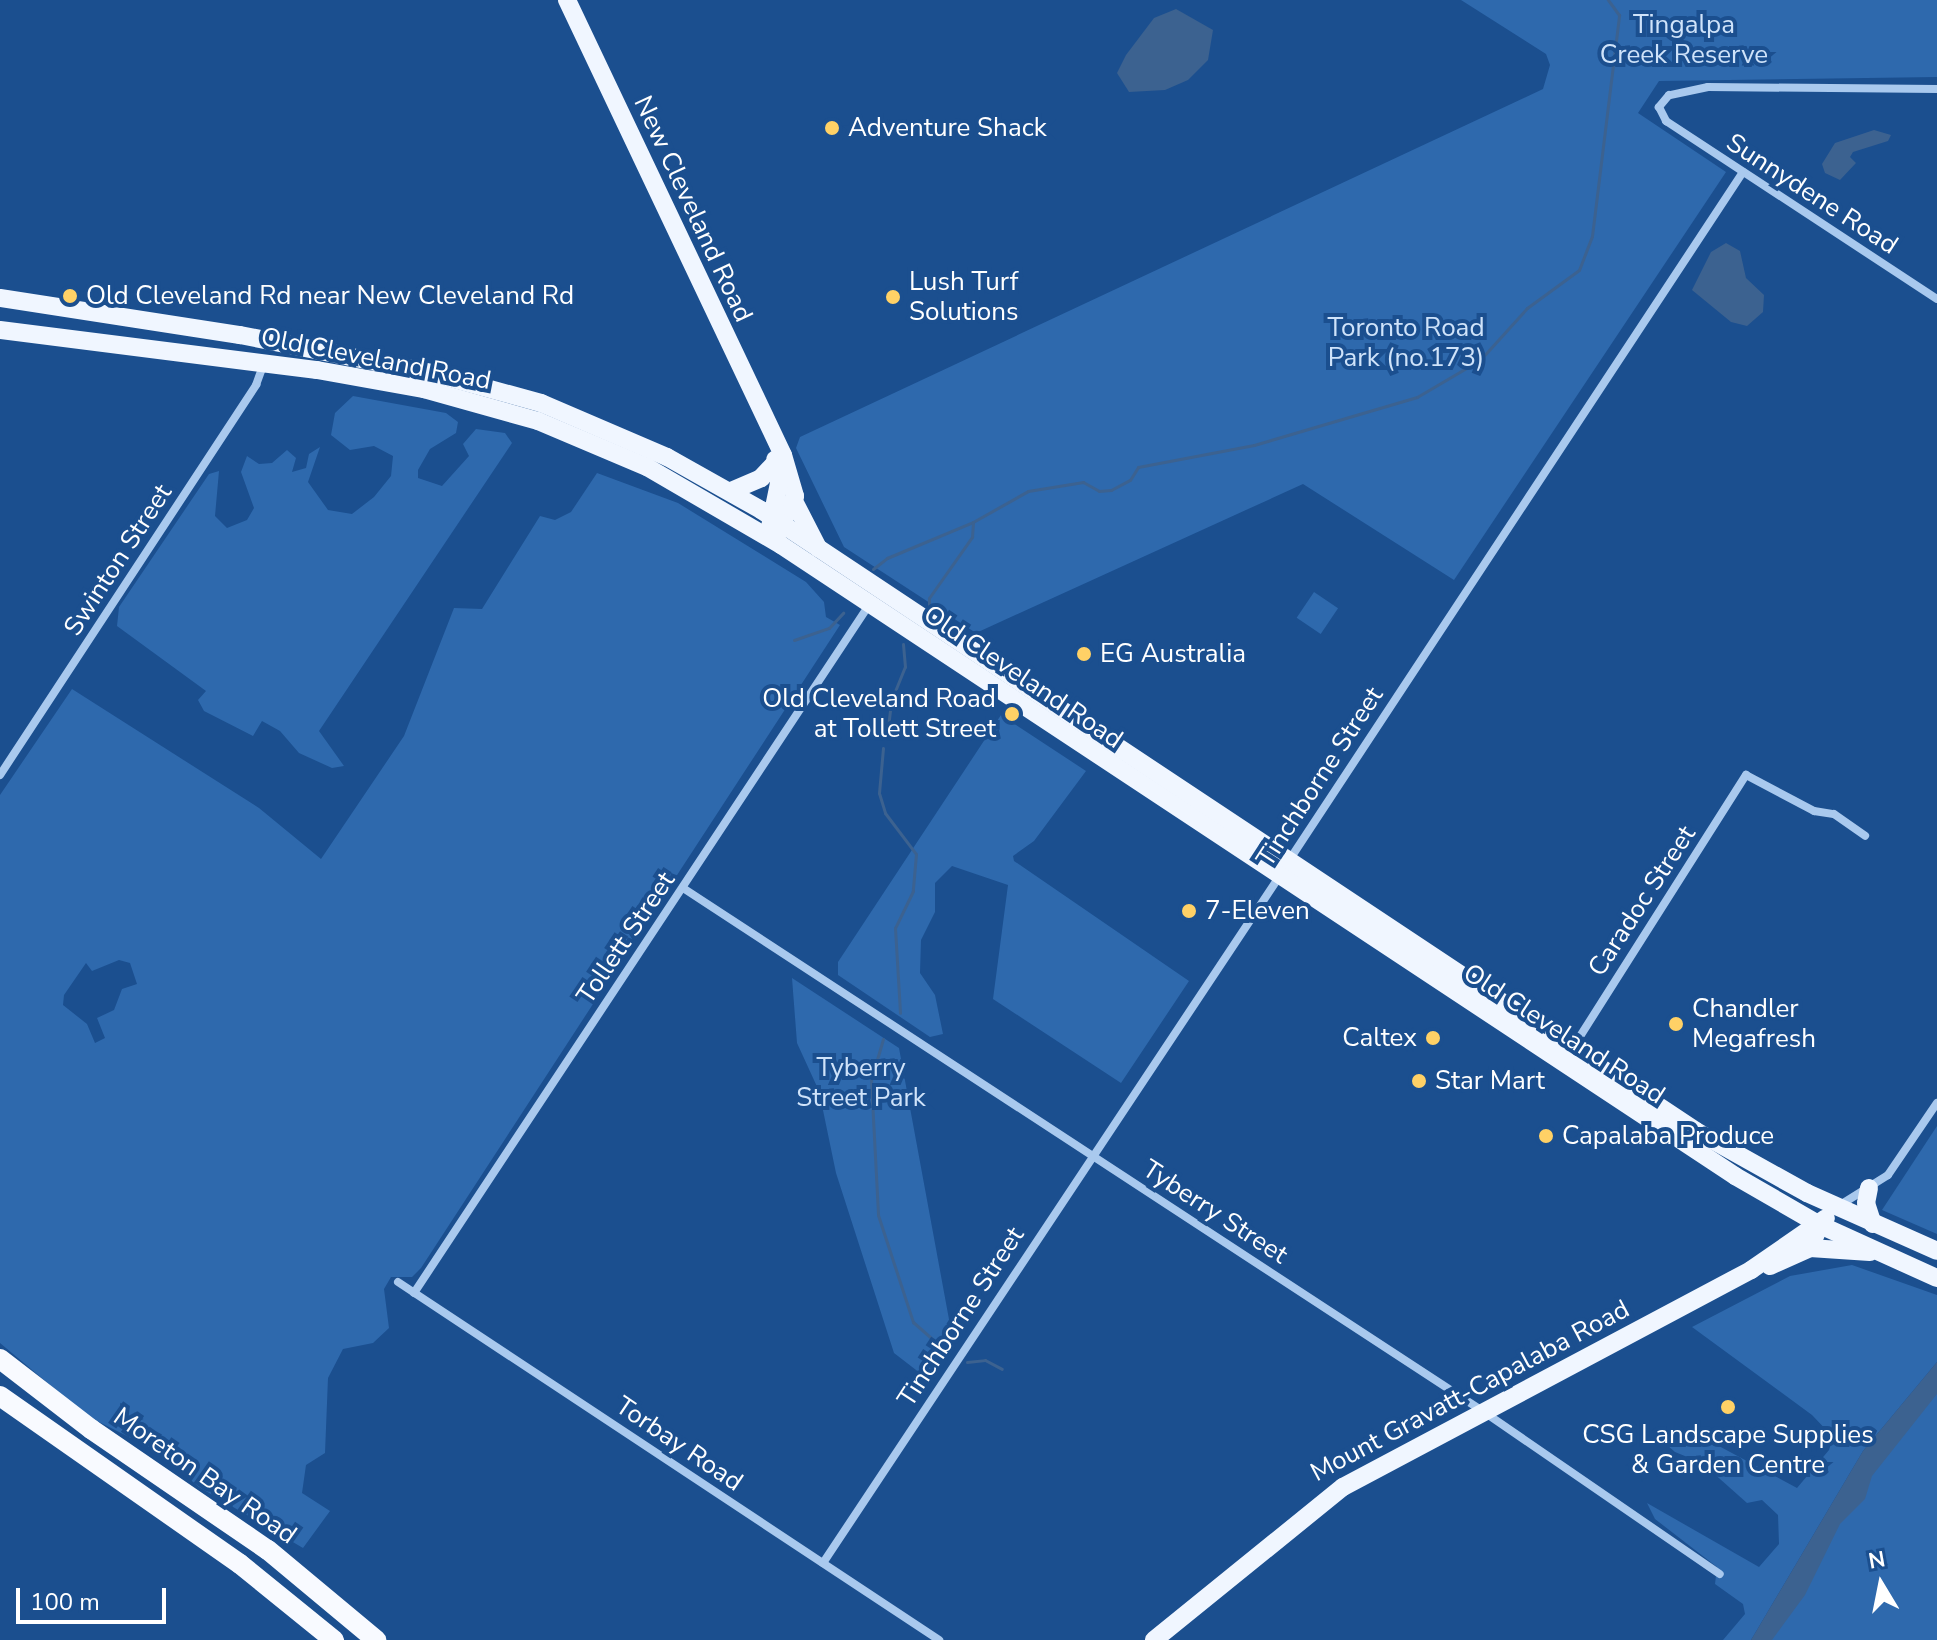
<!DOCTYPE html>
<html>
<head>
<meta charset="utf-8">
<style>
  body { margin:0 }
  #map { position:relative; width:1937px; height:1640px; overflow:hidden; background:#1b4f8f; font-family:"Nunito Sans",sans-serif }
  div>[style] { position:absolute }
  .green>* { inset:0; background:#2e69ad; transform-origin:0 0 }
  .water>* { inset:0; background:#3c6290 }
  .stream>* { height:3px; margin:-1.5px; padding:0 1.5px; transform-origin:1.5px; border-radius:1.5px; background:#3c6290 }
  .minor>* { height:8px; margin:-4px; padding:0 4px; transform-origin:4px; border-radius:4px; background:#a9c9ee }
  .primary>* { height:18px; margin:-9px; padding:0 9px; transform-origin:9px; border-radius:9px; background:#f0f6ff }
  .trunk>* { height:20px; margin:-10px; padding:0 10px; transform-origin:10px; border-radius:10px; background:#f8faff }
  .dots>* { width:22px; height:22px; translate:-50% -50%; box-sizing:border-box; border:4px solid #1b4f8f; border-radius:50% }
  span { translate:-50% -50%; white-space:nowrap; text-align:center; line-height:1.15; -webkit-text-stroke:8px #1b4f8f; paint-order:stroke }
  .park-label { font-size:26px; color:#cfe3fa }
  .poi-label { font-size:26px; color:#fff }
  .left { translate:0 -50%; text-align:left }
  .right { translate:-100% -50%; text-align:right }
  .street-label { font-size:26px; color:#fff }
  .north { position:absolute; left:1841px; top:1544px; width:80px; height:80px; -webkit-text-stroke:6px #1b4f8f; paint-order:stroke; rotate:350deg; font-size:22px; font-weight:700; line-height:32px; text-align:center; color:#fff }
  .north::after { content:''; display:block; margin:auto; width:28px; height:36px; background:#fff; clip-path:polygon(50% 0,100% 100%,50% 72%,0 100%) }
  .scale { position:absolute; left:16px; top:1588px; width:150px; height:36px; box-sizing:border-box; border:4px solid #fff; border-top:0; padding-left:10px; font-size:24px; line-height:28px; white-space:nowrap; color:#fff; -webkit-text-stroke:6px #1b4f8f; paint-order:stroke }
</style>
</head>
<body>
<div id="map">
  <div class="green">
    <div style="clip-path:polygon(1461px 0,1937px 0,1937px 77px,1659px 81px,1638px 113px,1726px 172px,1454px 580px,1303px 484px,976px 633px,844px 547px,796px 448px,800px 437px,1543px 89px,1550px 65px,1546px 54px)"></div>
    <div style="clip-path:polygon(353px 396px,446px 413px,458px 422px,456px 433px,430px 449px,418px 470px,418px 478px,442px 486px,469px 456px,463px 444px,476px 429px,505px 433px,512px 443px,319px 731px,344px 766px,332px 768px,299px 753px,280px 731px,262px 721px,253px 736px,204px 711px,198px 700px,206px 691px,117px 626px,119px 607px,209px 474px,219px 471px,215px 516px,227px 528px,247px 520px,254px 508px,241px 472px,247px 456px,259px 464px,272px 463px,287px 450px,296px 458px,292px 472px,306px 468px,309px 454px,320px 447px,308px 482px,328px 510px,352px 514px,374px 497px,391px 476px,393px 456px,374px 446px,350px 450px,331px 435px,335px 413px)"></div>
    <div style="clip-path:polygon(evenodd,597px 473px,678px 503px,806px 582px,824px 602px,826px 617px,840px 625px,421px 1268px,412px 1277px,391px 1277px,384px 1289px,389px 1328px,373px 1343px,343px 1349px,328px 1378px,325px 1453px,306px 1465px,302px 1493px,330px 1511px,303px 1548px,199px 1487px,155px 1450px,87px 1416px,0 1343px,0 795px,72px 689px,259px 808px,321px 859px,404px 736px,454px 608px,482px 609px,540px 516px,555px 520px,571px 512px,597px 473px,119px 960px,130px 963px,137px 984px,122px 989px,114px 1010px,97px 1018px,105px 1038px,95px 1043px,87px 1024px,63px 1005px,64px 995px,86px 963px,92px 971px,119px 960px)"></div>
    <div style="left:1314px;top:592px;width:29px;height:31px;rotate:34deg"></div>
    <div style="clip-path:polygon(1001px 715px,1086px 771px,1034px 841px,1013px 856px,1014px 861px,1189px 981px,1121px 1083px,993px 999px,1008px 885px,952px 866px,935px 883px,935px 912px,921px 940px,920px 973px,935px 995px,943px 1034px,930px 1037px,838px 975px,838px 962px)"></div>
    <div style="clip-path:polygon(792px 978px,899px 1048px,953px 1341px,929px 1380px,894px 1353px,836px 1173px,819px 1091px,797px 1043px)"></div>
    <div style="clip-path:polygon(1937px 1126px,1937px 1234px,1882px 1210px)"></div>
    <div style="clip-path:polygon(1852px 1265px,1937px 1295px,1937px 1362px,1863px 1451px,1751px 1640px,1723px 1640px,1745px 1614px,1743px 1604px,1715px 1584px,1717px 1567px,1655px 1519px,1647px 1503px,1759px 1567px,1779px 1544px,1778px 1515px,1762px 1500px,1747px 1503px,1702px 1463px,1675px 1452px,1667px 1445px,1673px 1432px,1689px 1430px,1797px 1488px,1829px 1450px,1833px 1437px,1812px 1415px,1692px 1327px,1790px 1276px)"></div>
    <div style="clip-path:polygon(1937px 1372px,1937px 1640px,1760px 1640px,1845px 1497px)"></div>
  </div>
  <div class="water">
    <div style="clip-path:polygon(1176px 9px,1213px 30px,1208px 60px,1188px 80px,1165px 90px,1129px 92px,1117px 73px,1126px 55px,1154px 18px)"></div>
    <div style="clip-path:polygon(1874px 130px,1891px 135px,1888px 141px,1853px 152px,1850px 157px,1856px 163px,1840px 180px,1825px 173px,1822px 164px,1835px 143px)"></div>
    <div style="clip-path:polygon(1726px 243px,1740px 251px,1746px 278px,1764px 295px,1763px 312px,1747px 326px,1731px 322px,1692px 290px,1711px 252px)"></div>
    <div style="clip-path:polygon(1937px 1362px,1937px 1394px,1872px 1476px,1865px 1499px,1840px 1524px,1805px 1595px,1772px 1640px,1751px 1640px,1863px 1451px)"></div>
  </div>
  <div class="stream">
    <div style="left:873px;top:569px;width:18px;rotate:-38deg"></div>
    <div style="left:887px;top:558px;width:93px;rotate:-22.7deg"></div>
    <div style="left:973px;top:522px;width:63px;rotate:-29.4deg"></div>
    <div style="left:1028px;top:491px;width:56px;rotate:-9.3deg"></div>
    <div style="left:1083px;top:482px;width:18px;rotate:29deg"></div>
    <div style="left:1099px;top:491px;width:12px;rotate:-5deg"></div>
    <div style="left:1111px;top:490px;width:21px;rotate:-28deg"></div>
    <div style="left:1130px;top:480px;width:15px;rotate:-58deg"></div>
    <div style="left:1138px;top:467px;width:118px;rotate:-10.7deg"></div>
    <div style="left:1254px;top:445px;width:170px;rotate:-16.4deg"></div>
    <div style="left:1417px;top:397px;width:73px;rotate:-30.4deg"></div>
    <div style="left:1480px;top:360px;width:70px;rotate:-47.9deg"></div>
    <div style="left:1527px;top:308px;width:64px;rotate:-36.2deg"></div>
    <div style="left:1579px;top:270px;width:36px;rotate:-69deg"></div>
    <div style="left:1592px;top:236px;width:223px;rotate:-83deg"></div>
    <div style="left:1619px;top:15px;width:19px;rotate:-126deg"></div>
    <div style="left:929px;top:607px;width:9px;rotate:-90deg"></div>
    <div style="left:929px;top:598px;width:75px;rotate:-54.8deg"></div>
    <div style="left:972px;top:537px;width:15px;rotate:-86deg"></div>
    <div style="left:794px;top:640px;width:37px;rotate:-19deg"></div>
    <div style="left:829px;top:628px;width:21px;rotate:-47deg"></div>
    <div style="left:887px;top:735px;width:34px;rotate:-83deg"></div>
    <div style="left:891px;top:701px;width:37px;rotate:-68deg"></div>
    <div style="left:905px;top:667px;width:23px;rotate:-95deg"></div>
    <div style="left:883px;top:748px;width:45px;rotate:95.1deg"></div>
    <div style="left:879px;top:793px;width:21px;rotate:73deg"></div>
    <div style="left:885px;top:813px;width:51px;rotate:52.9deg"></div>
    <div style="left:916px;top:854px;width:37px;rotate:95deg"></div>
    <div style="left:913px;top:891px;width:41px;rotate:115.9deg"></div>
    <div style="left:895px;top:928px;width:85px;rotate:86.6deg"></div>
    <div style="left:883px;top:1039px;width:43px;rotate:106.3deg"></div>
    <div style="left:871px;top:1080px;width:135px;rotate:87deg"></div>
    <div style="left:878px;top:1215px;width:113px;rotate:71.9deg"></div>
    <div style="left:913px;top:1322px;width:44px;rotate:41.3deg"></div>
    <div style="left:967px;top:1362px;width:18px;rotate:-6deg"></div>
    <div style="left:985px;top:1360px;width:19px;rotate:28deg"></div>
  </div>
  <div class="minor">
    <div style="left:1937px;top:89px;width:229px;rotate:-179.5deg"></div>
    <div style="left:1708px;top:87px;width:40px;rotate:168deg"></div>
    <div style="left:1669px;top:95px;width:16px;rotate:130deg"></div>
    <div style="left:1659px;top:107px;width:16px;rotate:63deg"></div>
    <div style="left:1666px;top:121px;width:324px;rotate:33.3deg"></div>
    <div style="left:0;top:775px;width:467px;rotate:-56.7deg"></div>
    <div style="left:256px;top:385px;width:23px;rotate:-70deg"></div>
    <div style="left:1290px;top:859px;width:823px;rotate:-56.6deg"></div>
    <div style="left:683px;top:888px;width:957px;rotate:33.19deg"></div>
    <div style="left:1484px;top:1412px;width:286px;rotate:34.5deg"></div>
    <div style="left:1572px;top:1049px;width:325px;rotate:-57.6deg"></div>
    <div style="left:1746px;top:775px;width:77px;rotate:27.9deg"></div>
    <div style="left:1814px;top:811px;width:20px;rotate:9deg"></div>
    <div style="left:1834px;top:814px;width:38px;rotate:35deg"></div>
    <div style="left:1837px;top:1207px;width:60px;rotate:-32.1deg"></div>
    <div style="left:1888px;top:1175px;width:87px;rotate:-55.8deg"></div>
    <div style="left:398px;top:1282px;width:649px;rotate:33.49deg"></div>
    <div style="left:414px;top:1293px;width:825px;rotate:-56.52deg"></div>
    <div style="left:823px;top:1563px;width:827px;rotate:-56.39deg"></div>
  </div>
  <div class="primary">
    <div style="left:567px;top:0;width:504px;rotate:64.61deg"></div>
    <div style="left:783px;top:455px;width:43px;rotate:73.7deg"></div>
    <div style="left:795px;top:496px;width:43px;rotate:114.8deg"></div>
    <div style="left:0;top:298px;width:243px;rotate:8.8deg"></div>
    <div style="left:240px;top:335px;width:196px;rotate:11.2deg"></div>
    <div style="left:432px;top:373px;width:113px;rotate:15.4deg"></div>
    <div style="left:541px;top:403px;width:137px;rotate:23.2deg"></div>
    <div style="left:667px;top:457px;width:108px;rotate:29.4deg"></div>
    <div style="left:761px;top:510px;width:1122px;rotate:33.59deg"></div>
    <div style="left:1696px;top:1131px;width:127px;rotate:29.2deg"></div>
    <div style="left:1807px;top:1193px;width:142px;rotate:24deg"></div>
    <div style="left:0;top:330px;width:320px;rotate:7.2deg"></div>
    <div style="left:317px;top:370px;width:109px;rotate:10.1deg"></div>
    <div style="left:424px;top:389px;width:118px;rotate:15.7deg"></div>
    <div style="left:538px;top:421px;width:118px;rotate:22.9deg"></div>
    <div style="left:647px;top:467px;width:155px;rotate:30.2deg"></div>
    <div style="left:781px;top:545px;width:1144px;rotate:33.48deg"></div>
    <div style="left:1735px;top:1176px;width:98px;rotate:30deg"></div>
    <div style="left:1820px;top:1225px;width:128px;rotate:24.4deg"></div>
    <div style="left:731px;top:491px;width:33px;rotate:-23deg"></div>
    <div style="left:761px;top:478px;width:22px;rotate:-47deg"></div>
    <div style="left:794px;top:501px;width:53px;rotate:62.9deg"></div>
    <div style="left:770px;top:527px;width:45px;rotate:-78.4deg"></div>
    <div style="left:779px;top:483px;width:24px;rotate:-99deg"></div>
    <div style="left:1869px;top:1188px;width:15px;rotate:101deg"></div>
    <div style="left:1866px;top:1203px;width:22px;rotate:72deg"></div>
    <div style="left:1810px;top:1248px;width:60px;rotate:3.8deg"></div>
    <div style="left:1770px;top:1266px;width:44px;rotate:-24.2deg"></div>
    <div style="left:1810px;top:1248px;width:25px;rotate:-67deg"></div>
    <div style="left:1154px;top:1640px;width:243px;rotate:-39deg"></div>
    <div style="left:1343px;top:1487px;width:462px;rotate:-28deg"></div>
    <div style="left:1751px;top:1270px;width:91px;rotate:-34.7deg"></div>
  </div>
  <div class="trunk">
    <div style="left:0;top:1359px;width:115px;rotate:37.6deg"></div>
    <div style="left:91px;top:1429px;width:214px;rotate:34.4deg"></div>
    <div style="left:268px;top:1550px;width:141px;rotate:39.8deg"></div>
    <div style="left:0;top:1396px;width:293px;rotate:35deg"></div>
    <div style="left:240px;top:1564px;width:121px;rotate:39deg"></div>
  </div>
  <div class="dots">
    <div style="left:832px;top:128px;background:#ffd166"></div>
    <div style="left:70px;top:296px;background:#ffd166"></div>
    <div style="left:893px;top:297px;background:#ffd166"></div>
    <div style="left:1084px;top:654px;background:#ffd166"></div>
    <div style="left:1012px;top:714px;background:#ffd166"></div>
    <div style="left:1189px;top:911px;background:#ffd166"></div>
    <div style="left:1676px;top:1024px;background:#ffd166"></div>
    <div style="left:1433px;top:1038px;background:#ffd166"></div>
    <div style="left:1419px;top:1081px;background:#ffd166"></div>
    <div style="left:1546px;top:1136px;background:#ffd166"></div>
    <div style="left:1728px;top:1407px;background:#ffd166"></div>
  </div>
  <div class="park-label">
    <span style="left:1684px;top:40px">Tingalpa<br>Creek Reserve</span>
    <span style="left:1406px;top:343px">Toronto Road<br>Park (no.173)</span>
    <span style="left:861px;top:1083px">Tyberry<br>Street Park</span>
  </div>
  <div class="poi-label">
    <span class="left" style="left:848px;top:128px">Adventure Shack</span>
    <span class="left" style="left:909px;top:297px">Lush Turf<br>Solutions</span>
    <span class="left" style="left:86px;top:296px">Old Cleveland Rd near New Cleveland Rd</span>
    <span class="left" style="left:1100px;top:654px">EG Australia</span>
    <span class="right" style="left:996px;top:714px">Old Cleveland Road<br>at Tollett Street</span>
    <span class="left" style="left:1205px;top:911px">7-Eleven</span>
    <span class="left" style="left:1692px;top:1024px">Chandler<br>Megafresh</span>
    <span class="right" style="left:1417px;top:1038px">Caltex</span>
    <span class="left" style="left:1435px;top:1081px">Star Mart</span>
    <span class="left" style="left:1562px;top:1136px">Capalaba Produce</span>
    <span style="left:1728px;top:1450px">CSG Landscape Supplies<br>&amp; Garden Centre</span>
  </div>
  <div class="street-label">
    <span style="left:1812px;top:194px;rotate:33deg">Sunnydene Road</span>
    <span style="left:693px;top:209px;rotate:65deg">New Cleveland Road</span>
    <span style="left:376px;top:359px;rotate:11deg">Old Cleveland Road</span>
    <span style="left:118px;top:560px;rotate:-57deg">Swinton Street</span>
    <span style="left:1023px;top:677px;rotate:34deg">Old Cleveland Road</span>
    <span style="left:1320px;top:777px;rotate:-57deg">Tinchborne Street</span>
    <span style="left:1642px;top:901px;rotate:-57deg">Caradoc Street</span>
    <span style="left:626px;top:938px;rotate:-56deg">Tollett Street</span>
    <span style="left:1564px;top:1034px;rotate:33deg">Old Cleveland Road</span>
    <span style="left:1215px;top:1212px;rotate:33deg">Tyberry Street</span>
    <span style="left:961px;top:1317px;rotate:-57deg">Tinchborne Street</span>
    <span style="left:1470px;top:1391px;rotate:-28deg">Mount Gravatt-Capalaba Road</span>
    <span style="left:679px;top:1444px;rotate:34deg">Torbay Road</span>
    <span style="left:205px;top:1476px;rotate:35deg">Moreton Bay Road</span>
  </div>
  <div class="north">N</div>
  <div class="scale">100 m</div>
</div>
</body>
</html>
